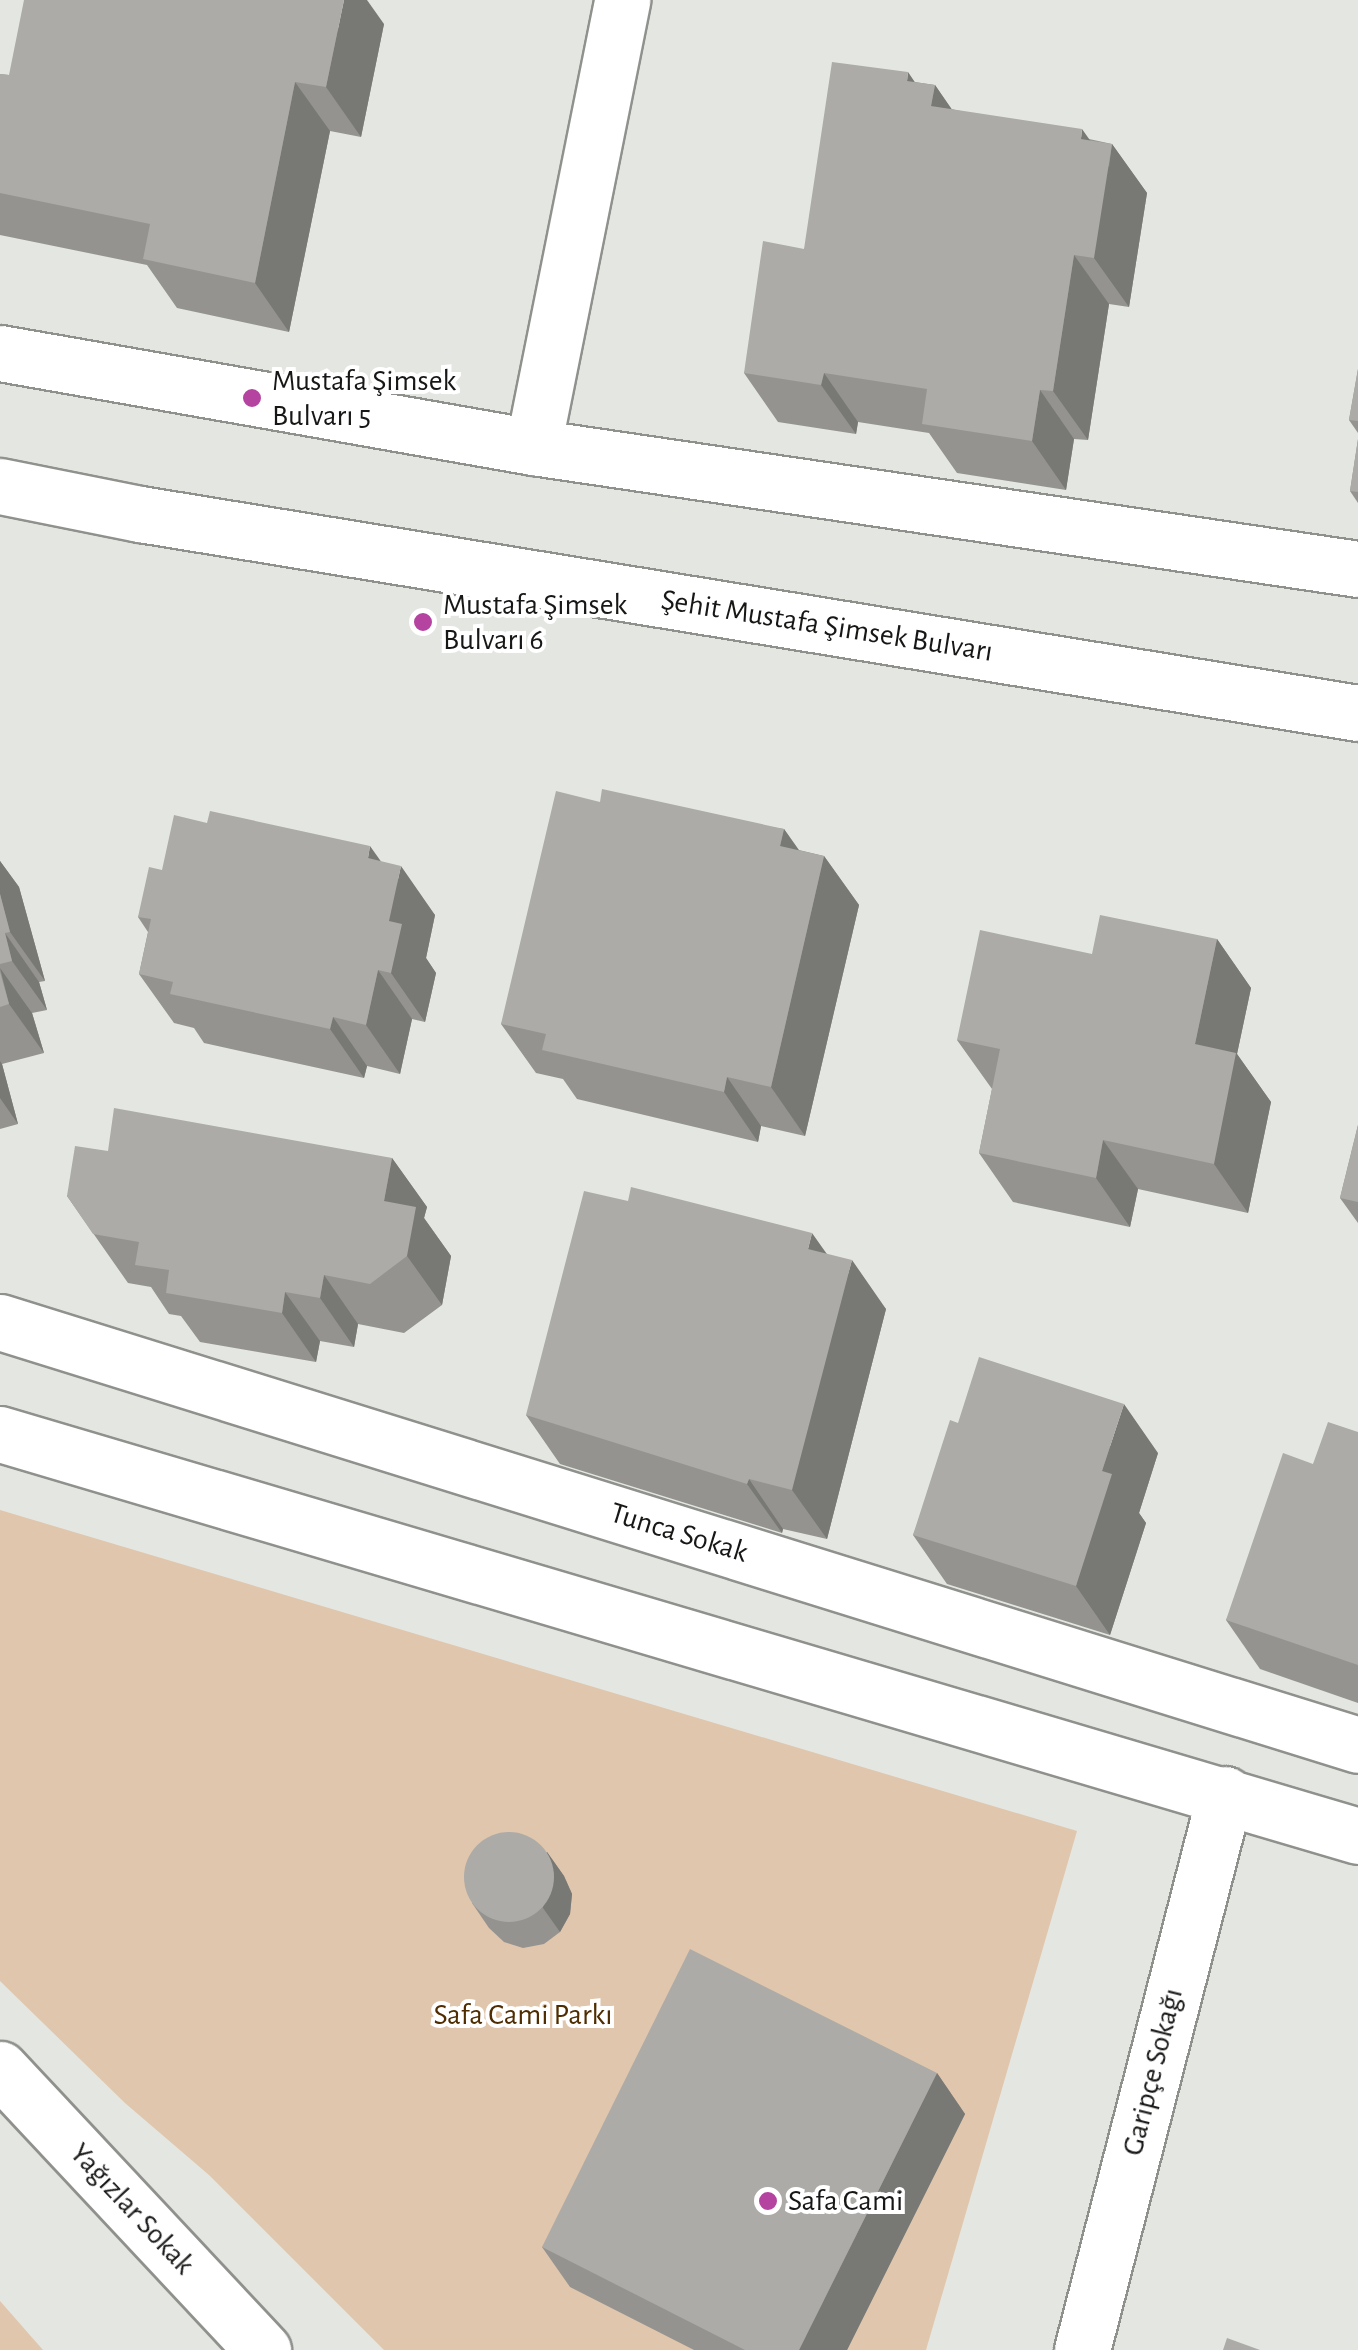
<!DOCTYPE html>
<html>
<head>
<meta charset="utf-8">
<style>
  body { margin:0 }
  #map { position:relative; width:1358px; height:2350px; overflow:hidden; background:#e4e6e1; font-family:"Alegreya Sans",sans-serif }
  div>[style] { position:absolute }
  .green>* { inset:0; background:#e0c6ac }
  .roads { filter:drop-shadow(2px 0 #8f918d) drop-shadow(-2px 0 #8f918d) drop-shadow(0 2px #8f918d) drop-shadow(0 -2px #8f918d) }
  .street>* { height:55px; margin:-27.5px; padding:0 27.5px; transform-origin:27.5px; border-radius:27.5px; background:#fff }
  .primary>* { height:55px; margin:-27.5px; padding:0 27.5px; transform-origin:27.5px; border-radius:27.5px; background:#fff }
  .wall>* { inset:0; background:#949390 }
  .shaded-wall>* { inset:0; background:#787875 }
  .building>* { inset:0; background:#acaba7 }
  .round { border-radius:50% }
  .dots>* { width:28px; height:28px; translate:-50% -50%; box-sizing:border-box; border:5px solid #fff; border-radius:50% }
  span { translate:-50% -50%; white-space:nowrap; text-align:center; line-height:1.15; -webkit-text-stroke:8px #fff; paint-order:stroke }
  .poi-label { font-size:30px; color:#171816 }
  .left { translate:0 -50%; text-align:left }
  .street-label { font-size:30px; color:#171816 }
  .park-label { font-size:30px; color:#4f2d00 }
</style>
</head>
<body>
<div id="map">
  <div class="green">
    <div style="clip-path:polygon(0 1510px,1077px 1831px,926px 2350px,384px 2350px,209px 2175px,125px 2103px,0 1981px)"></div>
    <div style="clip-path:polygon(0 2301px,43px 2350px,0 2350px)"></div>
  </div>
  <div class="roads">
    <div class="street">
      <div style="left:533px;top:447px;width:456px;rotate:-78.7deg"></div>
      <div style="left:0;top:1322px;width:1422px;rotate:17.3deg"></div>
      <div style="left:0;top:1434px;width:1416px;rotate:16.49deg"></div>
      <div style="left:0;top:2069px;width:385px;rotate:46.9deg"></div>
      <div style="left:1082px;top:2350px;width:574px;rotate:-75.58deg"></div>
    </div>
    <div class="primary">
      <div style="left:0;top:353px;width:541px;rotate:10deg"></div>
      <div style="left:533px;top:447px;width:834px;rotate:8.41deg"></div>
      <div style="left:0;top:486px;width:143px;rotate:11.3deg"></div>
      <div style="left:140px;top:514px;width:1234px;rotate:9.28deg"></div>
    </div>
  </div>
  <div class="wall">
    <div style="clip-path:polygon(384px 24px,361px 137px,330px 131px,289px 332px,177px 308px,147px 265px,0 235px,0 74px,9px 75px)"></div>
    <div style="clip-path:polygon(915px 82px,935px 85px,951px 109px,1112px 144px,1147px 193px,1129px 307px,1109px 304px,1088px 440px,1074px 439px,1066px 490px,957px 473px,929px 433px,858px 422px,856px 434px,778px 422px,744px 373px,804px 249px)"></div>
    <div style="clip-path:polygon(1358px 369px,1358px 433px,1349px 420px)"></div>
    <div style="clip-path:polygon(1358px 439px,1358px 503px,1350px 491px)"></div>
    <div style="clip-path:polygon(600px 802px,784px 829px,799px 850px,824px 856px,859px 905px,805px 1136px,761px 1126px,758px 1142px,577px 1099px,563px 1079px,536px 1073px,501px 1024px)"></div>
    <div style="clip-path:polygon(0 861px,19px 887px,45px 981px,39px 982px,47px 1010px,32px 1013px,44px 1053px,2px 1064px,18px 1124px,0 1129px)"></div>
    <div style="clip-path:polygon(381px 862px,435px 915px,426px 958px,436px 973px,425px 1022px,412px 1019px,400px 1074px,367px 1066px,364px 1078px,204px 1043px,194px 1028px,174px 1023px,139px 974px,148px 932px,138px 917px,162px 870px)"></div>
    <div style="clip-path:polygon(1217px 939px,1251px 988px,1237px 1054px,1271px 1102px,1248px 1213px,1138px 1189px,1130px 1227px,1013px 1202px,979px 1153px,992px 1089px,957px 1040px,1092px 954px)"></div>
    <div style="clip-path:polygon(1358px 1125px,1358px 1223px,1340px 1198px)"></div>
    <div style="clip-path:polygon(108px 1151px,392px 1158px,427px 1207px,424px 1218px,451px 1256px,442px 1305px,404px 1333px,358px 1324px,354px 1347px,320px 1341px,316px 1362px,200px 1342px,181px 1316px,169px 1314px,151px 1287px,128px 1283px,67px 1196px)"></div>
    <div style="clip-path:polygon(827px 1254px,886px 1309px,827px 1539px,783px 1529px,782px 1533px,560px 1464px,526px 1415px)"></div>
    <div style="clip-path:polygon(958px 1423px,1158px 1453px,1139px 1513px,1146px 1523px,1110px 1635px,947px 1584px,913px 1535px)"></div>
    <div style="clip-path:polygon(1358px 1432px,1358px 1703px,1260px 1669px,1226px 1620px,1313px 1464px)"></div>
    <div style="clip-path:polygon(547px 1852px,564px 1876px,572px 1894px,570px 1914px,560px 1932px,544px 1944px,523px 1948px,504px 1942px,489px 1928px,472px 1903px)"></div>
    <div style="clip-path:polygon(937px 2073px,965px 2114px,847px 2350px,694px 2350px,570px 2287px,542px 2247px)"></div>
  </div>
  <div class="shaded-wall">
    <div style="clip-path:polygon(344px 0,367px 0,384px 24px,361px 137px,326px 87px)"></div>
    <div style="clip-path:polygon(908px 72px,931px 106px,935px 85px,969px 134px,966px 155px,907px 81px)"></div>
    <div style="clip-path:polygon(295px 82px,330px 131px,289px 332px,255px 283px)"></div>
    <div style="clip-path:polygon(1082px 129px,1109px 167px,1112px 144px,1147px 193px,1129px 307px,1094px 258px,1081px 139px)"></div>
    <div style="clip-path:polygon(1074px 255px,1109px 304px,1088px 440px,1053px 391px)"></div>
    <div style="clip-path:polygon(824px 373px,858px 422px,856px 434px,821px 385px)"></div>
    <div style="clip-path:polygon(1040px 390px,1074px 439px,1066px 490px,1032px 441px)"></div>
    <div style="clip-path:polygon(784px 829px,818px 878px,780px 846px)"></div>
    <div style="clip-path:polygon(370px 846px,397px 884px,401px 866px,435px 915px,426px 958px,436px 973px,425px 1022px,391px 973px,389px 921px,368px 858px)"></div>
    <div style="clip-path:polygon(824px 856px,859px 905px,805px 1136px,771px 1087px)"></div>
    <div style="clip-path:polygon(0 861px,19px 887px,45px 981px,10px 932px,0 894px)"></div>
    <div style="clip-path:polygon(5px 933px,39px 982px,47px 1010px,12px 961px)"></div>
    <div style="clip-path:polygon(1217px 939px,1251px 988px,1237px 1054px,1271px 1102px,1248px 1213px,1214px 1164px,1195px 1044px)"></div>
    <div style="clip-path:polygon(0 968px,32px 1013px,44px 1053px,9px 1004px)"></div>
    <div style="clip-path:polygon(378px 970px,412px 1019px,400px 1074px,366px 1025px)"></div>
    <div style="clip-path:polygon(333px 1017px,367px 1066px,364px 1078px,330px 1029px)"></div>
    <div style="clip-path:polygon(0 1061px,2px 1064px,18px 1124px,0 1098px)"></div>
    <div style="clip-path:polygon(727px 1077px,761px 1126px,758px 1142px,724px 1092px)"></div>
    <div style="clip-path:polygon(1103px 1140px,1138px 1189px,1130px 1227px,1096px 1178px)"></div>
    <div style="clip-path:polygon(392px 1158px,427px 1207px,424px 1218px,451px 1256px,442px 1305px,407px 1256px,384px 1201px)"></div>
    <div style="clip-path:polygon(812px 1233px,846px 1281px,852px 1260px,886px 1309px,827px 1539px,792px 1490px,808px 1249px)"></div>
    <div style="clip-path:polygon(324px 1275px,358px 1324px,354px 1347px,320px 1298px)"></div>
    <div style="clip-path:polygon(285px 1292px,320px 1341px,316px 1362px,282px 1313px)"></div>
    <div style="clip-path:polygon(1124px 1404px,1158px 1453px,1139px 1513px,1146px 1523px,1110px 1635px,1076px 1586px,1102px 1471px)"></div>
    <div style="clip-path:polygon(749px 1479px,783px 1529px,782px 1533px,747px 1484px)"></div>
    <div style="clip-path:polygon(547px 1852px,564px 1876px,572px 1894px,570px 1914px,560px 1932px,543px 1908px)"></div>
    <div style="clip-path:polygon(937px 2073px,965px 2114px,847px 2350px,799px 2350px)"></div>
  </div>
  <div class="building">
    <div style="clip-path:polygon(24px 0,344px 0,326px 87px,295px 82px,255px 283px,143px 259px,150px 224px,0 193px,0 74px,9px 75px)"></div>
    <div style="clip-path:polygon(832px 62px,908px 72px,907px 81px,935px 85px,931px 106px,1082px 129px,1081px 139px,1112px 144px,1094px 258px,1074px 255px,1053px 391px,1040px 390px,1032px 441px,922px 424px,927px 389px,824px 373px,821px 385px,744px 373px,763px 241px,804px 249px)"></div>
    <div style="clip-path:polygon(1358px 369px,1358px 421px,1349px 420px)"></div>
    <div style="clip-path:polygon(1358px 439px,1358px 492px,1350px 491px)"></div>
    <div style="clip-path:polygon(602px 789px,784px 829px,780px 846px,824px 856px,771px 1087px,727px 1077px,724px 1092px,542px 1050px,546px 1034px,501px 1024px,556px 791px,600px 802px)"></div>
    <div style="clip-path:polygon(210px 811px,370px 846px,368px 858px,401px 866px,389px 921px,402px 924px,391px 973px,378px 970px,366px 1025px,333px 1017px,330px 1029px,170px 994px,173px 982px,139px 974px,151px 919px,138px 917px,149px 867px,162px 870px,174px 815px,207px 823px)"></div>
    <div style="clip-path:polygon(0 894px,10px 932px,5px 933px,12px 961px,0 964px)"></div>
    <div style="clip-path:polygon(1100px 915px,1217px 939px,1195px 1044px,1236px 1053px,1214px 1164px,1103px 1140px,1096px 1178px,979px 1153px,1000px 1049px,957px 1040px,980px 930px,1092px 954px)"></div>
    <div style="clip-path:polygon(0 972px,9px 1004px,0 1007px)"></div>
    <div style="clip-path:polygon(114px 1108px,392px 1158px,384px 1201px,416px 1207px,407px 1256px,370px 1284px,324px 1275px,320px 1298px,285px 1292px,282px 1313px,166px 1293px,169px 1270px,135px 1265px,139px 1242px,93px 1234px,67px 1196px,75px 1146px,108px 1151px)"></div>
    <div style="clip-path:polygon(1358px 1125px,1358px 1202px,1340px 1198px)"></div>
    <div style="clip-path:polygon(631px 1187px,812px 1233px,808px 1249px,852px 1260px,792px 1490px,749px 1479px,747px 1484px,526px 1415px,584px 1191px,628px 1201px)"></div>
    <div style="clip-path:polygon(979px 1357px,1124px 1404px,1102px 1471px,1112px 1474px,1076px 1586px,913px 1535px,950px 1420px,958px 1423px)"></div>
    <div style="clip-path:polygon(1328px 1422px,1358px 1432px,1358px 1665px,1226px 1620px,1283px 1453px,1313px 1464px)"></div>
    <div class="round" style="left:464px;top:1832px;width:90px;height:90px"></div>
    <div style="clip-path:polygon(690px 1949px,937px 2073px,799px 2350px,745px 2350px,542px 2247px)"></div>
    <div style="clip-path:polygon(1227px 2338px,1260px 2350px,1223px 2350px)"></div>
  </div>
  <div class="dots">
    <div style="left:252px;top:398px;background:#b544a0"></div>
    <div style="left:423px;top:622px;background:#b544a0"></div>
    <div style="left:768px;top:2201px;background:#b544a0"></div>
  </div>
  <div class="poi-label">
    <span class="left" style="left:272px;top:398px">Mustafa Şimsek<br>Bulvarı 5</span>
    <span class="left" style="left:443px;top:622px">Mustafa Şimsek<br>Bulvarı 6</span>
    <span class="left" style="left:788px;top:2201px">Safa Cami</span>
  </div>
  <div class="street-label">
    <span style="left:827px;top:626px;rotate:9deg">Şehit Mustafa Şimsek Bulvarı</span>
    <span style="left:679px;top:1533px;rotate:17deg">Tunca Sokak</span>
    <span style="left:1153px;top:2072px;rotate:-76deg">Garipçe Sokağı</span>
    <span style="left:132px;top:2209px;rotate:47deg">Yağızlar Sokak</span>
  </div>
  <div class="park-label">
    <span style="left:523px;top:2015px">Safa Cami Parkı</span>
  </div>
</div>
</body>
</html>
